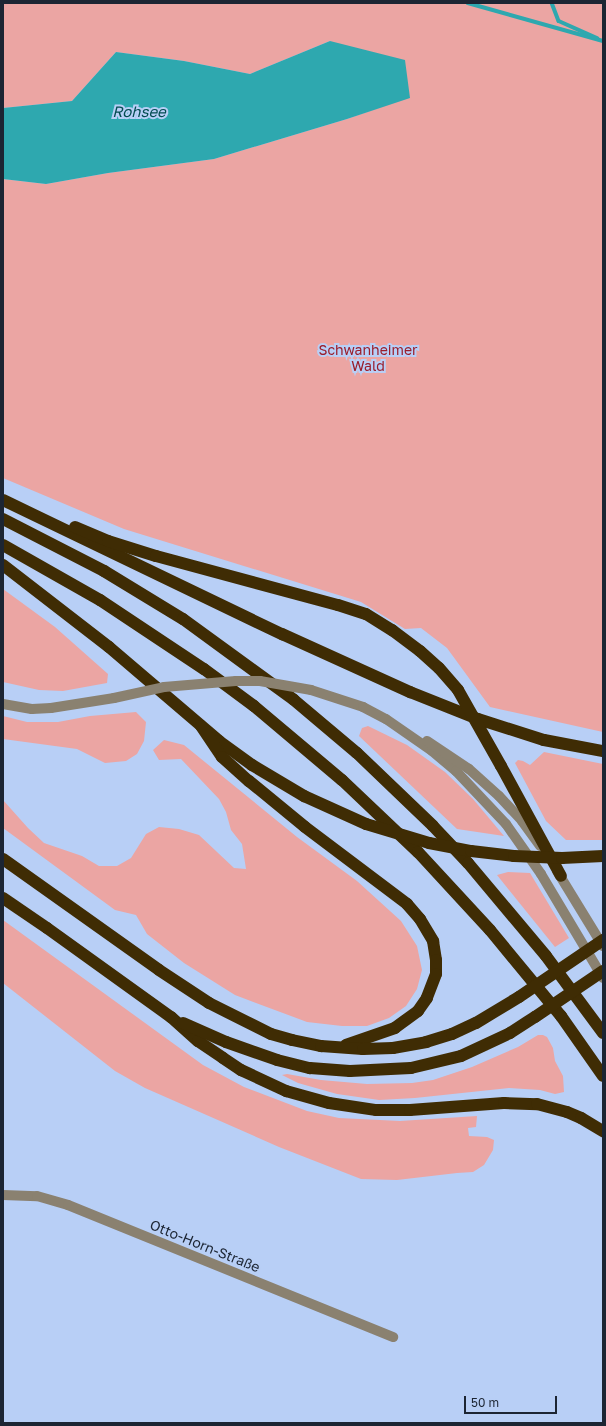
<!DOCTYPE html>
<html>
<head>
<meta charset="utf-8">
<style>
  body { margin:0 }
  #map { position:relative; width:606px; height:1426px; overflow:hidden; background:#b8cff6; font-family:"Golos Text",sans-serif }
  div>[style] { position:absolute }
  .green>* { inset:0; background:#eba5a3 }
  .water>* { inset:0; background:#2ea8af }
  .stream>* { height:3.5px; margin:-1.75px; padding:0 1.75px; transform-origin:1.75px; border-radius:1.75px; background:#2ea8af }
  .minor>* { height:10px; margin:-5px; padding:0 5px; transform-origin:5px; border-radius:5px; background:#8a8170 }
  .highway>* { height:12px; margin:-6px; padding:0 6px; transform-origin:6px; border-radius:6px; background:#3f2c04 }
  .minor-bridge>* { height:10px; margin:-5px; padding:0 5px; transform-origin:5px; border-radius:5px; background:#8a8170 }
  .highway-bridge>* { height:12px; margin:-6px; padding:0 6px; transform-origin:6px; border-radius:6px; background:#3f2c04 }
  span { translate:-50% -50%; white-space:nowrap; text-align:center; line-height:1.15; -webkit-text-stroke:4px #b8cff6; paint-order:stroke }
  .park-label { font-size:14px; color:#9a1d2b }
  .street-label { font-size:14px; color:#1c2533 }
  .water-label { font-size:15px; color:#034c50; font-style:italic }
  .frame { position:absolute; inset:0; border:4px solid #1c2533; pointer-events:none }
  .scale { position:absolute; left:464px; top:1396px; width:93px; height:18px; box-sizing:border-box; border:2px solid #1c2533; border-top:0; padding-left:5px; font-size:12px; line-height:14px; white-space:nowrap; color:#1c2533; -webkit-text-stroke:3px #b8cff6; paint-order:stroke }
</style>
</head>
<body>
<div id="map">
  <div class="green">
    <div style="clip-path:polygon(3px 3px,603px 3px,603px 732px,490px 707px,447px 648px,421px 628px,405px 629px,361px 602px,124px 529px,3px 478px,3px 179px,46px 184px,108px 173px,214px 159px,347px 119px,410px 97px,330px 41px,250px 74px,184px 61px,116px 52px,72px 101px,3px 108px)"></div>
    <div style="clip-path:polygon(3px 589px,55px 627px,108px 674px,107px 683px,63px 691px,39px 690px,3px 682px)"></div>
    <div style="clip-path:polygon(136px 712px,146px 722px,144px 741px,137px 754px,126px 761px,105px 763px,77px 749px,3px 739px,3px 716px,27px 722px,58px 722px,90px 716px)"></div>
    <div style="clip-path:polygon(368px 726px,407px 745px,445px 772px,473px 799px,504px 836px,457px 829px,359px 736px,362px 728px)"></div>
    <div style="clip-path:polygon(164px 740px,184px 745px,297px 837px,357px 881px,401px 921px,417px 946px,422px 970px,417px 989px,406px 1006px,389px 1018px,367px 1026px,342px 1026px,307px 1022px,235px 995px,184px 963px,147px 934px,136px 915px,115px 910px,3px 828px,3px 800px,28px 828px,44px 843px,82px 856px,99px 866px,117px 866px,131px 858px,146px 834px,159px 827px,179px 829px,199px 835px,234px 868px,246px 869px,242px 844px,231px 830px,226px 812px,219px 799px,181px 759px,159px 760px,153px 750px)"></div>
    <div style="clip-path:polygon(544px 752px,603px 764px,603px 840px,566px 840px,546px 821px,515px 763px,518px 760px,523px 761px,530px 765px)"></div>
    <div style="clip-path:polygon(508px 872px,530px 873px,569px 938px,555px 947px,497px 875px)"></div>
    <div style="clip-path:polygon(3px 920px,203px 1065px,244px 1087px,307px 1111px,339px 1118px,400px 1121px,477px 1116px,476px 1127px,468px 1128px,469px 1136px,487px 1137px,494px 1140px,493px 1150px,484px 1165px,473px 1172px,457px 1173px,397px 1180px,361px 1179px,279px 1147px,145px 1088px,115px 1071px,3px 983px)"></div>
    <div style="clip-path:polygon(538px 1035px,543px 1035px,547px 1037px,553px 1048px,555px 1061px,563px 1076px,564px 1092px,555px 1094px,540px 1090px,509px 1088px,415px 1098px,379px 1100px,337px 1094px,298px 1083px,282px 1075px,287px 1074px,321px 1080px,367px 1084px,412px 1083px,433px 1080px,472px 1067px,518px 1047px)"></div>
  </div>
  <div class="water">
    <div style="clip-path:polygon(330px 41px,405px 60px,410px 98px,347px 119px,214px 159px,108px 173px,46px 184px,3px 179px,3px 108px,72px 101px,116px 52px,184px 61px,250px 74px)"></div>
  </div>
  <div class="stream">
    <div style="left:468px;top:3px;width:140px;rotate:15.7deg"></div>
    <div style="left:552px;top:3px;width:19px;rotate:69deg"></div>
    <div style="left:559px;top:21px;width:42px;rotate:24.1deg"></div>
  </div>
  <div class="minor">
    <div style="left:3px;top:704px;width:29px;rotate:10deg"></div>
    <div style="left:32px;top:709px;width:19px;rotate:-3deg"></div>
    <div style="left:51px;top:708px;width:64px;rotate:-9deg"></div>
    <div style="left:386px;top:719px;width:56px;rotate:34.8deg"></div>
    <div style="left:432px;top:751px;width:31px;rotate:40deg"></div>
    <div style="left:456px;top:771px;width:73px;rotate:46.7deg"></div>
    <div style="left:506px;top:824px;width:61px;rotate:55deg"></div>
    <div style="left:541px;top:874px;width:121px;rotate:59.2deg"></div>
    <div style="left:427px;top:741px;width:50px;rotate:33.7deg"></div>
    <div style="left:469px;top:769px;width:40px;rotate:42deg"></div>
    <div style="left:499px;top:796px;width:34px;rotate:47deg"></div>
    <div style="left:522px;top:821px;width:31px;rotate:54deg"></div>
    <div style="left:557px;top:871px;width:88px;rotate:58.5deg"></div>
    <div style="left:3px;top:1195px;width:34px;rotate:2deg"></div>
    <div style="left:37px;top:1196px;width:32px;rotate:16deg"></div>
    <div style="left:68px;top:1205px;width:351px;rotate:22.1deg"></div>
  </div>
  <div class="highway">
    <div style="left:3px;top:500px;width:310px;rotate:25.7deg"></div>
    <div style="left:282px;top:634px;width:141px;rotate:24.4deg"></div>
    <div style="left:410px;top:692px;width:73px;rotate:21.7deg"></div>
    <div style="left:478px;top:719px;width:69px;rotate:17.7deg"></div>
    <div style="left:544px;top:740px;width:60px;rotate:10.6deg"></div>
    <div style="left:3px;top:519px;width:114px;rotate:27.2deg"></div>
    <div style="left:104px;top:571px;width:92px;rotate:31.3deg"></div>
    <div style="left:183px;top:619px;width:137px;rotate:36.1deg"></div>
    <div style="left:294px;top:700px;width:82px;rotate:40.1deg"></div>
    <div style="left:357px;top:753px;width:105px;rotate:43.8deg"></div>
    <div style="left:433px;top:826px;width:51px;rotate:46.6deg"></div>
    <div style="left:468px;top:863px;width:121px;rotate:50deg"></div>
    <div style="left:546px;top:956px;width:96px;rotate:53.5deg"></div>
    <div style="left:75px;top:527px;width:36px;rotate:23deg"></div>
    <div style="left:108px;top:541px;width:50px;rotate:17.4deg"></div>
    <div style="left:156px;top:556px;width:188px;rotate:15.1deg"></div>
    <div style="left:338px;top:605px;width:29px;rotate:18deg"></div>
    <div style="left:366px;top:614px;width:31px;rotate:32deg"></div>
    <div style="left:392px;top:630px;width:35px;rotate:37deg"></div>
    <div style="left:3px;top:545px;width:112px;rotate:29.6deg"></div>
    <div style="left:100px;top:600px;width:125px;rotate:33.6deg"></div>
    <div style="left:204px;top:669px;width:62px;rotate:36.5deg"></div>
    <div style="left:254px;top:706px;width:115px;rotate:40.1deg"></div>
    <div style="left:342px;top:780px;width:105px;rotate:43.5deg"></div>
    <div style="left:418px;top:852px;width:106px;rotate:47.3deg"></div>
    <div style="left:490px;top:930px;width:112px;rotate:50.5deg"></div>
    <div style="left:561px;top:1016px;width:73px;rotate:55deg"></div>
    <div style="left:3px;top:565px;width:134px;rotate:37.7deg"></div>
    <div style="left:109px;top:647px;width:145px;rotate:40.5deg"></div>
    <div style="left:219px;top:741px;width:41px;rotate:36deg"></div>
    <div style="left:252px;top:765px;width:61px;rotate:30.8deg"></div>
    <div style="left:201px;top:726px;width:37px;rotate:56deg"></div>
    <div style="left:222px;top:757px;width:36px;rotate:42deg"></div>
    <div style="left:249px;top:781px;width:72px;rotate:39.4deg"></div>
    <div style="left:305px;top:827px;width:128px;rotate:37deg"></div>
    <div style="left:407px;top:904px;width:20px;rotate:49deg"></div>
    <div style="left:420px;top:919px;width:26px;rotate:59deg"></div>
    <div style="left:433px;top:941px;width:19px;rotate:81deg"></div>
    <div style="left:436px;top:960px;width:14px;rotate:90deg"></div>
    <div style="left:436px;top:974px;width:26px;rotate:111deg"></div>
    <div style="left:427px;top:998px;width:16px;rotate:125deg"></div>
    <div style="left:418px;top:1011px;width:29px;rotate:144deg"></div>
    <div style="left:395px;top:1028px;width:52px;rotate:160.9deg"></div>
    <div style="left:501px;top:766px;width:125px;rotate:61.4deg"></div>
    <div style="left:3px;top:859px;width:191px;rotate:35.4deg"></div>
    <div style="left:159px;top:970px;width:60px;rotate:33.4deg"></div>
    <div style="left:209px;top:1003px;width:69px;rotate:26.6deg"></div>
    <div style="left:271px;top:1034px;width:22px;rotate:16deg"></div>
    <div style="left:292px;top:1040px;width:30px;rotate:12deg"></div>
    <div style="left:321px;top:1046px;width:42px;rotate:4.1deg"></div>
    <div style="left:363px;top:1049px;width:30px;rotate:-2deg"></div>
    <div style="left:393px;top:1048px;width:34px;rotate:-10deg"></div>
    <div style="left:426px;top:1042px;width:27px;rotate:-17deg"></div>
    <div style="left:452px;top:1034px;width:26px;rotate:-25deg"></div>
    <div style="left:476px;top:1023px;width:50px;rotate:-31.2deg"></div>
    <div style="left:3px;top:898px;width:53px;rotate:34.3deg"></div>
    <div style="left:47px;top:928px;width:153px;rotate:35.7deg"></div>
    <div style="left:171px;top:1017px;width:36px;rotate:42deg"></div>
    <div style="left:198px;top:1041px;width:30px;rotate:34deg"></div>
    <div style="left:223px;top:1058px;width:22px;rotate:34deg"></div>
    <div style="left:241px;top:1070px;width:50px;rotate:25deg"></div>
    <div style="left:286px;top:1091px;width:45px;rotate:15.6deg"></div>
    <div style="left:329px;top:1103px;width:48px;rotate:8.5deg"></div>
    <div style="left:376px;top:1110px;width:34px"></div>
    <div style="left:410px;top:1110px;width:94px;rotate:-4.3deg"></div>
    <div style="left:504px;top:1103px;width:33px;rotate:2deg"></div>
    <div style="left:537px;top:1104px;width:31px;rotate:15deg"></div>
    <div style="left:567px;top:1112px;width:15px;rotate:23deg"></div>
    <div style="left:581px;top:1118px;width:26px;rotate:31deg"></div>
    <div style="left:183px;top:1023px;width:47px;rotate:23.8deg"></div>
    <div style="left:226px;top:1042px;width:54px;rotate:19.4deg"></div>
    <div style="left:277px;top:1060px;width:34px;rotate:14deg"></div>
    <div style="left:310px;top:1068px;width:40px;rotate:4.3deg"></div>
    <div style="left:350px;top:1071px;width:61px;rotate:-2.8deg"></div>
    <div style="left:411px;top:1068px;width:51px;rotate:-13.5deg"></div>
    <div style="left:461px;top:1056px;width:54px;rotate:-25.1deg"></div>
    <div style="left:510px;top:1033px;width:30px;rotate:-33deg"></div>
  </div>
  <div class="minor-bridge">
    <div style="left:114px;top:698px;width:51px;rotate:-12.4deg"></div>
    <div style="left:164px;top:687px;width:72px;rotate:-4.8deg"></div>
    <div style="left:236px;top:681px;width:24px"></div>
    <div style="left:260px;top:681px;width:52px;rotate:10deg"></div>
    <div style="left:311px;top:690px;width:55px;rotate:18.1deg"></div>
    <div style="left:363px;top:707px;width:26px;rotate:28deg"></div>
  </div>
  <div class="highway-bridge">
    <div style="left:420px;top:651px;width:25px;rotate:42deg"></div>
    <div style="left:439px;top:668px;width:29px;rotate:49deg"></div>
    <div style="left:458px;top:690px;width:87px;rotate:60.5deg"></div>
    <div style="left:304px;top:796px;width:68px;rotate:24.3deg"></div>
    <div style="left:366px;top:824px;width:66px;rotate:16.8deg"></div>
    <div style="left:429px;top:843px;width:43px;rotate:10.8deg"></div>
    <div style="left:471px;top:851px;width:43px;rotate:6.6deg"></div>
    <div style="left:514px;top:856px;width:48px;rotate:2.4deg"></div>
    <div style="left:562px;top:858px;width:41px;rotate:-2.8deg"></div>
    <div style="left:519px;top:997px;width:102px;rotate:-34.2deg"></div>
    <div style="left:535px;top:1017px;width:82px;rotate:-34.1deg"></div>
  </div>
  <div class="park-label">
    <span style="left:368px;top:358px">Schwanheimer<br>Wald</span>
  </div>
  <div class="street-label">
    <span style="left:205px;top:1246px;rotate:22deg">Otto-Horn-Straße</span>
  </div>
  <div class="water-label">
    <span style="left:139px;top:112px">Rohsee</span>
  </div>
  <div class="frame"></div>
  <div class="scale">50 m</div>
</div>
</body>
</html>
